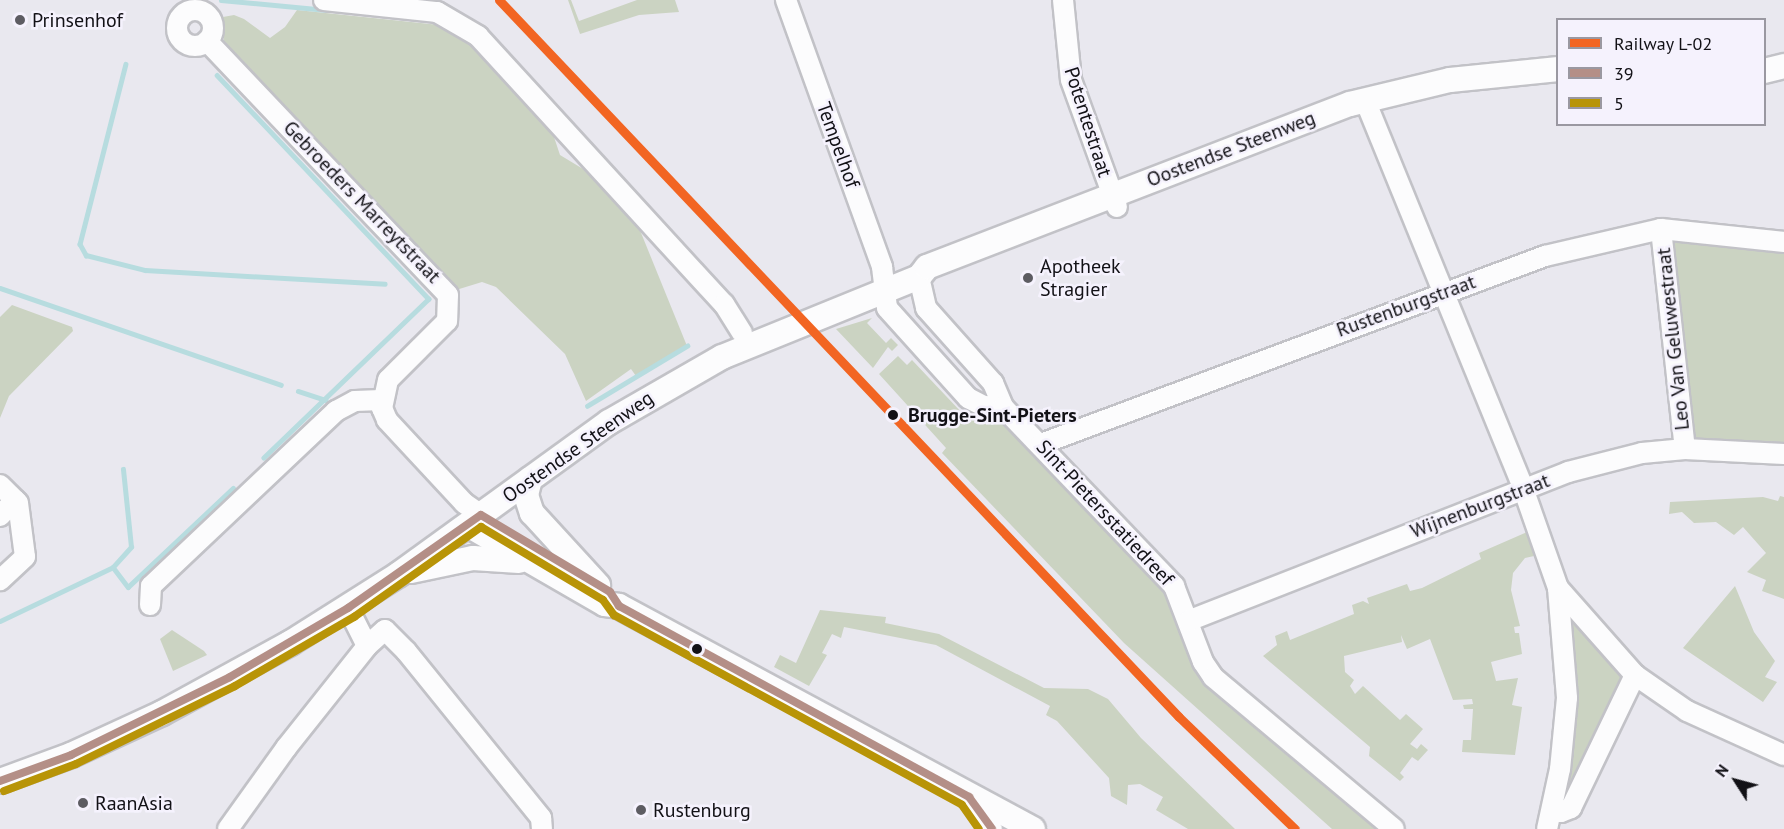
<!DOCTYPE html>
<html>
<head>
<meta charset="utf-8">
<style>
  body { margin:0 }
  #map { position:relative; width:1784px; height:829px; overflow:hidden; background:#e9e8ef; font-family:"PT Sans",sans-serif }
  div>[style] { position:absolute }
  .green>* { inset:0; background:#cbd3c2 }
  .stream>* { height:4.5px; margin:-2.25px; padding:0 2.25px; transform-origin:2.25px; border-radius:2.25px; background:#b7dcdf }
  .roads { filter:drop-shadow(2px 0 #c2c2c7) drop-shadow(-2px 0 #c2c2c7) drop-shadow(0 2px #c2c2c7) drop-shadow(0 -2px #c2c2c7) }
  .minor>* { height:20px; margin:-10px; padding:0 10px; transform-origin:10px; border-radius:10px; background:#fcfcfd }
  .minor>.ring { margin:-10px; padding:0; box-sizing:content-box; background:none; border:20px solid #fcfcfd; border-radius:50% }
  .major>* { height:24px; margin:-12px; padding:0 12px; transform-origin:12px; border-radius:12px; background:#fcfcfd }
  .bus-1>* { height:8px; margin:-4px; padding:0 4px; transform-origin:4px; border-radius:4px; background:#b48f87 }
  .bus-2>* { height:8px; margin:-4px; padding:0 4px; transform-origin:4px; border-radius:4px; background:#b89407 }
  .rail-1>* { height:9px; margin:-4.5px; padding:0 4.5px; transform-origin:4.5px; border-radius:4.5px; background:#f26522 }
  .dots>* { width:16px; height:16px; translate:-50% -50%; box-sizing:border-box; border:3px solid #f5f2fd; border-radius:50% }
  span { translate:-50% -50%; white-space:nowrap; text-align:center; line-height:1.15; -webkit-text-stroke:5px #f5f2fd; paint-order:stroke }
  .poi-label { font-size:20px; color:#121116 }
  .left { translate:0 -50%; text-align:left }
  .street-label { font-size:20px; color:#121116 }
  .stop-label { font-size:20px; color:#121116; font-weight:700 }
  .legend { position:absolute; left:1556px; top:18px; width:210px; height:108px; box-sizing:border-box; background:#f5f2fd; border:2px solid #9a98a1; margin:0; padding:8px 10px; list-style:none; font-size:18px; color:#121116 }
  .legend li { display:flex; align-items:center; gap:12px; height:30px }
  .legend b { width:30px; border:2px solid #9a98a1 }
  .north { position:absolute; left:1706px; top:751px; width:60px; height:60px; -webkit-text-stroke:4px #f5f2fd; paint-order:stroke; rotate:306deg; font-size:16px; font-weight:700; line-height:24px; text-align:center; color:#121116 }
  .north::after { content:''; display:block; margin:auto; width:21px; height:27px; background:#121116; clip-path:polygon(50% 0,100% 100%,50% 72%,0 100%) }
</style>
</head>
<body>
<div id="map">
  <div class="green">
    <div style="clip-path:polygon(568px 0,571px 0,579px 21px,637px 0,675px 0,679px 12px,639px 15px,580px 34px)"></div>
    <div style="clip-path:polygon(297px 10px,449px 26px,469px 42px,553px 134px,560px 155px,593px 175px,635px 218px,687px 346px,636px 376px,631px 369px,586px 401px,565px 354px,496px 287px,482px 282px,456px 290px,224px 46px,223px 17px,234px 15px,244px 19px,270px 38px,285px 27px)"></div>
    <div style="clip-path:polygon(1670px 242px,1784px 251px,1784px 445px,1693px 439px)"></div>
    <div style="clip-path:polygon(12px 305px,72px 327px,73px 331px,9px 396px,0 418px,0 317px)"></div>
    <div style="clip-path:polygon(872px 318px,867px 323px,886px 343px,891px 338px,898px 345px,892px 351px,888px 347px,873px 368px,836px 329px)"></div>
    <div style="clip-path:polygon(898px 356px,907px 365px,912px 360px,963px 414px,999px 417px,1170px 588px,1189px 645px,1384px 829px,1332px 829px,1124px 643px,942px 453px,946px 448px,879px 374px)"></div>
    <div style="clip-path:polygon(1780px 496px,1784px 497px,1784px 599px,1762px 591px,1766px 580px,1747px 572px,1766px 553px,1743px 527px,1734px 535px,1716px 522px,1694px 523px,1682px 512px,1669px 514px,1670px 502px,1763px 497px,1778px 501px)"></div>
    <div style="clip-path:polygon(1527px 532px,1534px 556px,1525px 558px,1513px 573px,1511px 590px,1520px 626px,1514px 627px,1515px 633px,1519px 633px,1522px 654px,1491px 662px,1496px 681px,1518px 678px,1512px 705px,1522px 707px,1515px 755px,1462px 752px,1463px 740px,1471px 740px,1473px 709px,1464px 709px,1463px 705px,1473px 704px,1472px 699px,1453px 700px,1430px 639px,1407px 649px,1401px 635px,1402px 642px,1344px 656px,1345px 672px,1354px 680px,1350px 686px,1355px 694px,1363px 686px,1400px 720px,1406px 714px,1423px 729px,1410px 744px,1417px 749px,1421px 744px,1428px 750px,1418px 761px,1412px 757px,1400px 773px,1404px 777px,1400px 781px,1369px 756px,1370px 747px,1263px 656px,1277px 645px,1275px 636px,1287px 631px,1290px 640px,1354px 614px,1352px 605px,1363px 601px,1369px 604px,1367px 598px,1407px 584px,1410px 591px,1422px 588px,1481px 559px,1479px 553px)"></div>
    <div style="clip-path:polygon(1735px 586px,1754px 632px,1775px 661px,1765px 677px,1777px 682px,1763px 702px,1683px 648px)"></div>
    <div style="clip-path:polygon(820px 610px,886px 617px,885px 623px,939px 634px,1044px 688px,1088px 689px,1108px 699px,1141px 738px,1235px 829px,1188px 829px,1156px 810px,1163px 797px,1140px 784px,1128px 785px,1127px 805px,1111px 796px,1109px 778px,1057px 721px,1046px 715px,1050px 706px,936px 645px,844px 627px,841px 638px,832px 634px,822px 653px,827px 655px,809px 686px,774px 667px,780px 655px,796px 663px)"></div>
    <div style="clip-path:polygon(1578px 621px,1632px 680px,1568px 792px,1570px 800px,1567px 803px,1560px 800px,1567px 624px)"></div>
    <div style="clip-path:polygon(172px 630px,204px 651px,207px 655px,173px 671px,160px 639px)"></div>
  </div>
  <div class="stream">
    <div style="left:221px;top:0;width:106px;rotate:5.4deg"></div>
    <div style="left:126px;top:64px;width:186px;rotate:104.3deg"></div>
    <div style="left:80px;top:244px;width:13px;rotate:61deg"></div>
    <div style="left:86px;top:255px;width:61px;rotate:14.3deg"></div>
    <div style="left:145px;top:270px;width:240px;rotate:3.3deg"></div>
    <div style="left:217px;top:75px;width:308px;rotate:46.6deg"></div>
    <div style="left:429px;top:299px;width:229px;rotate:136.1deg"></div>
    <div style="left:0;top:288px;width:297px;rotate:19deg"></div>
    <div style="left:298px;top:391px;width:29px;rotate:18deg"></div>
    <div style="left:587px;top:406px;width:117px;rotate:-31deg"></div>
    <div style="left:113px;top:567px;width:25px;rotate:53deg"></div>
    <div style="left:128px;top:587px;width:144px;rotate:-43.3deg"></div>
    <div style="left:0;top:621px;width:125px;rotate:-25.5deg"></div>
    <div style="left:113px;top:567px;width:27px;rotate:-48deg"></div>
    <div style="left:131px;top:547px;width:78px;rotate:-95.9deg"></div>
  </div>
  <div class="roads">
    <div class="minor">
      <div style="left:324px;top:0;width:114px;rotate:6.1deg"></div>
      <div style="left:437px;top:12px;width:48px;rotate:30.3deg"></div>
      <div style="left:478px;top:36px;width:364px;rotate:47.5deg"></div>
      <div style="left:724px;top:304px;width:34px;rotate:58deg"></div>
      <div style="left:786px;top:0;width:284px;rotate:70.2deg"></div>
      <div style="left:882px;top:267px;width:41px;rotate:83deg"></div>
      <div style="left:887px;top:308px;width:121px;rotate:48deg"></div>
      <div style="left:968px;top:398px;width:18px;rotate:27deg"></div>
      <div style="left:984px;top:406px;width:19px;rotate:3deg"></div>
      <div style="left:1063px;top:0;width:80px;rotate:84.3deg"></div>
      <div style="left:1071px;top:80px;width:135px;rotate:70.1deg"></div>
      <div class="ring" style="left:177px;top:10px;width:16px;height:16px"></div>
      <div style="left:207px;top:41px;width:350px;rotate:46.5deg"></div>
      <div style="left:448px;top:295px;width:26px;rotate:92deg"></div>
      <div style="left:447px;top:321px;width:83px;rotate:135deg"></div>
      <div style="left:388px;top:380px;width:29px;rotate:102deg"></div>
      <div style="left:382px;top:408px;width:13px;rotate:67deg"></div>
      <div style="left:387px;top:420px;width:113px;rotate:47.1deg"></div>
      <div style="left:464px;top:503px;width:21px;rotate:35deg"></div>
      <div style="left:1365px;top:100px;width:419px;rotate:67.8deg"></div>
      <div style="left:1523px;top:488px;width:106px;rotate:70.7deg"></div>
      <div style="left:1558px;top:588px;width:110px;rotate:85.3deg"></div>
      <div style="left:1567px;top:698px;width:71px;rotate:95.6deg"></div>
      <div style="left:1560px;top:769px;width:61px;rotate:102.2deg"></div>
      <div style="left:1661px;top:229px;width:221px;rotate:83.8deg"></div>
      <div style="left:919px;top:277px;width:32px;rotate:77deg"></div>
      <div style="left:926px;top:308px;width:101px;rotate:48.2deg"></div>
      <div style="left:993px;top:383px;width:26px;rotate:67deg"></div>
      <div style="left:1003px;top:407px;width:248px;rotate:46.3deg"></div>
      <div style="left:1174px;top:586px;width:81px;rotate:69.1deg"></div>
      <div style="left:1203px;top:662px;width:18px;rotate:56deg"></div>
      <div style="left:1213px;top:677px;width:236px;rotate:40deg"></div>
      <div style="left:1041px;top:444px;width:538px;rotate:-20.46deg"></div>
      <div style="left:1545px;top:256px;width:119px;rotate:-13.1deg"></div>
      <div style="left:1661px;top:229px;width:124px;rotate:6deg"></div>
      <div style="left:0;top:485px;width:25px;rotate:45deg"></div>
      <div style="left:18px;top:503px;width:54px;rotate:82.6deg"></div>
      <div style="left:25px;top:557px;width:34px;rotate:137deg"></div>
      <div style="left:0;top:516px;width:22px;rotate:-47deg"></div>
      <div style="left:1558px;top:588px;width:116px;rotate:48.5deg"></div>
      <div style="left:1635px;top:675px;width:63px;rotate:34.7deg"></div>
      <div style="left:1687px;top:711px;width:107px;rotate:24.4deg"></div>
      <div style="left:150px;top:605px;width:19px;rotate:-87deg"></div>
      <div style="left:151px;top:586px;width:255px;rotate:-43.4deg"></div>
      <div style="left:336px;top:411px;width:21px;rotate:-28deg"></div>
      <div style="left:355px;top:401px;width:26px;rotate:-2deg"></div>
      <div style="left:348px;top:608px;width:42px;rotate:63.4deg"></div>
      <div style="left:1188px;top:621px;width:408px;rotate:-21.4deg"></div>
      <div style="left:1568px;top:472px;width:76px;rotate:-14.4deg"></div>
      <div style="left:1642px;top:453px;width:43px;rotate:-5.3deg"></div>
      <div style="left:1685px;top:449px;width:99px;rotate:2.9deg"></div>
      <div style="left:969px;top:797px;width:39px;rotate:54deg"></div>
      <div style="left:1552px;top:810px;width:9px;rotate:13deg"></div>
      <div style="left:1561px;top:812px;width:11px;rotate:-22deg"></div>
      <div style="left:1571px;top:808px;width:148px;rotate:-64.3deg"></div>
      <div style="left:228px;top:829px;width:100px;rotate:-54.4deg"></div>
      <div style="left:286px;top:748px;width:130px;rotate:-51.5deg"></div>
      <div style="left:367px;top:646px;width:24px;rotate:-42deg"></div>
      <div style="left:385px;top:630px;width:30px;rotate:45deg"></div>
      <div style="left:406px;top:651px;width:215px;rotate:51deg"></div>
      <div style="left:541px;top:818px;width:11px;rotate:85deg"></div>
    </div>
    <div class="major">
      <div style="left:1764px;top:71px;width:21px;rotate:-14deg"></div>
      <div style="left:530px;top:479px;width:16px;rotate:104deg"></div>
      <div style="left:526px;top:495px;width:19px;rotate:72deg"></div>
      <div style="left:532px;top:513px;width:98px;rotate:47.5deg"></div>
      <div style="left:468px;top:525px;width:158px;rotate:30deg"></div>
      <div style="left:605px;top:604px;width:14px;rotate:8deg"></div>
      <div style="left:619px;top:606px;width:470px;rotate:28.3deg"></div>
      <div style="left:411px;top:571px;width:63px;rotate:-11.8deg"></div>
      <div style="left:473px;top:558px;width:46px;rotate:3.7deg"></div>
      <div style="left:0;top:781px;width:76px;rotate:-20.1deg"></div>
      <div style="left:71px;top:755px;width:100px;rotate:-24.8deg"></div>
      <div style="left:162px;top:713px;width:146px;rotate:-28.7deg"></div>
      <div style="left:290px;top:643px;width:129px;rotate:-32.3deg"></div>
      <div style="left:399px;top:574px;width:259px;rotate:-35.9deg"></div>
      <div style="left:609px;top:422px;width:130px;rotate:-29.9deg"></div>
      <div style="left:722px;top:357px;width:213px;rotate:-22.1deg"></div>
      <div style="left:919px;top:277px;width:13px;rotate:-51deg"></div>
      <div style="left:927px;top:267px;width:453px;rotate:-21.1deg"></div>
      <div style="left:1350px;top:104px;width:103px;rotate:-13.5deg"></div>
      <div style="left:1450px;top:80px;width:109px;rotate:-5.8deg"></div>
    </div>
  </div>
  <div class="bus-1">
    <div style="left:0;top:781px;width:76px;rotate:-20.1deg"></div>
    <div style="left:71px;top:755px;width:177px;rotate:-26.1deg"></div>
    <div style="left:230px;top:677px;width:137px;rotate:-30.3deg"></div>
    <div style="left:348px;top:608px;width:162px;rotate:-35deg"></div>
    <div style="left:481px;top:515px;width:150px;rotate:30.8deg"></div>
    <div style="left:610px;top:592px;width:17px;rotate:57deg"></div>
    <div style="left:619px;top:606px;width:399px;rotate:28.6deg"></div>
    <div style="left:969px;top:797px;width:39px;rotate:54deg"></div>
  </div>
  <div class="bus-2">
    <div style="left:4px;top:791px;width:77px;rotate:-20.6deg"></div>
    <div style="left:76px;top:764px;width:177px;rotate:-26.1deg"></div>
    <div style="left:235px;top:686px;width:138px;rotate:-30.1deg"></div>
    <div style="left:354px;top:617px;width:156px;rotate:-35.3deg"></div>
    <div style="left:481px;top:527px;width:142px;rotate:30.9deg"></div>
    <div style="left:603px;top:600px;width:19px;rotate:54deg"></div>
    <div style="left:614px;top:615px;width:396px;rotate:28.6deg"></div>
    <div style="left:962px;top:805px;width:29px;rotate:55deg"></div>
  </div>
  <div class="rail-1">
    <div style="left:499px;top:0;width:988px;rotate:46.52deg"></div>
    <div style="left:1179px;top:717px;width:161px;rotate:44deg"></div>
  </div>
  <div class="dots">
    <div style="left:20px;top:20px;background:#5d5c62"></div>
    <div style="left:1028px;top:278px;background:#5d5c62"></div>
    <div style="left:893px;top:415px;background:#121116"></div>
    <div style="left:697px;top:649px;background:#121116"></div>
    <div style="left:83px;top:803px;background:#5d5c62"></div>
    <div style="left:641px;top:810px;background:#5d5c62"></div>
  </div>
  <div class="poi-label">
    <span class="left" style="left:32px;top:20px">Prinsenhof</span>
    <span class="left" style="left:1040px;top:278px">Apotheek<br>Stragier</span>
    <span class="left" style="left:95px;top:803px">RaanAsia</span>
    <span class="left" style="left:653px;top:810px">Rustenburg</span>
  </div>
  <div class="street-label">
    <span style="left:1088px;top:122px;rotate:72deg">Potentestraat</span>
    <span style="left:838px;top:145px;rotate:70deg">Tempelhof</span>
    <span style="left:1231px;top:149px;rotate:-21deg">Oostendse Steenweg</span>
    <span style="left:362px;top:202px;rotate:46deg">Gebroeders Marreytstraat</span>
    <span style="left:1406px;top:306px;rotate:-20deg">Rustenburgstraat</span>
    <span style="left:1673px;top:339px;rotate:-96deg">Leo Van Geluwestraat</span>
    <span style="left:578px;top:447px;rotate:-35deg">Oostendse Steenweg</span>
    <span style="left:1480px;top:506px;rotate:-21deg">Wijnenburgstraat</span>
    <span style="left:1105px;top:513px;rotate:47deg">Sint-Pietersstatiedreef</span>
  </div>
  <div class="stop-label">
    <span class="left" style="left:908px;top:415px">Brugge-Sint-Pieters</span>
  </div>
  <ul class="legend">
  <li><b style="height:8px;background:#f26522"></b>Railway L-02</li>
  <li><b style="height:8px;background:#b48f87"></b>39</li>
  <li><b style="height:8px;background:#b89407"></b>5</li>
  </ul>
  <div class="north">N</div>
</div>
</body>
</html>
